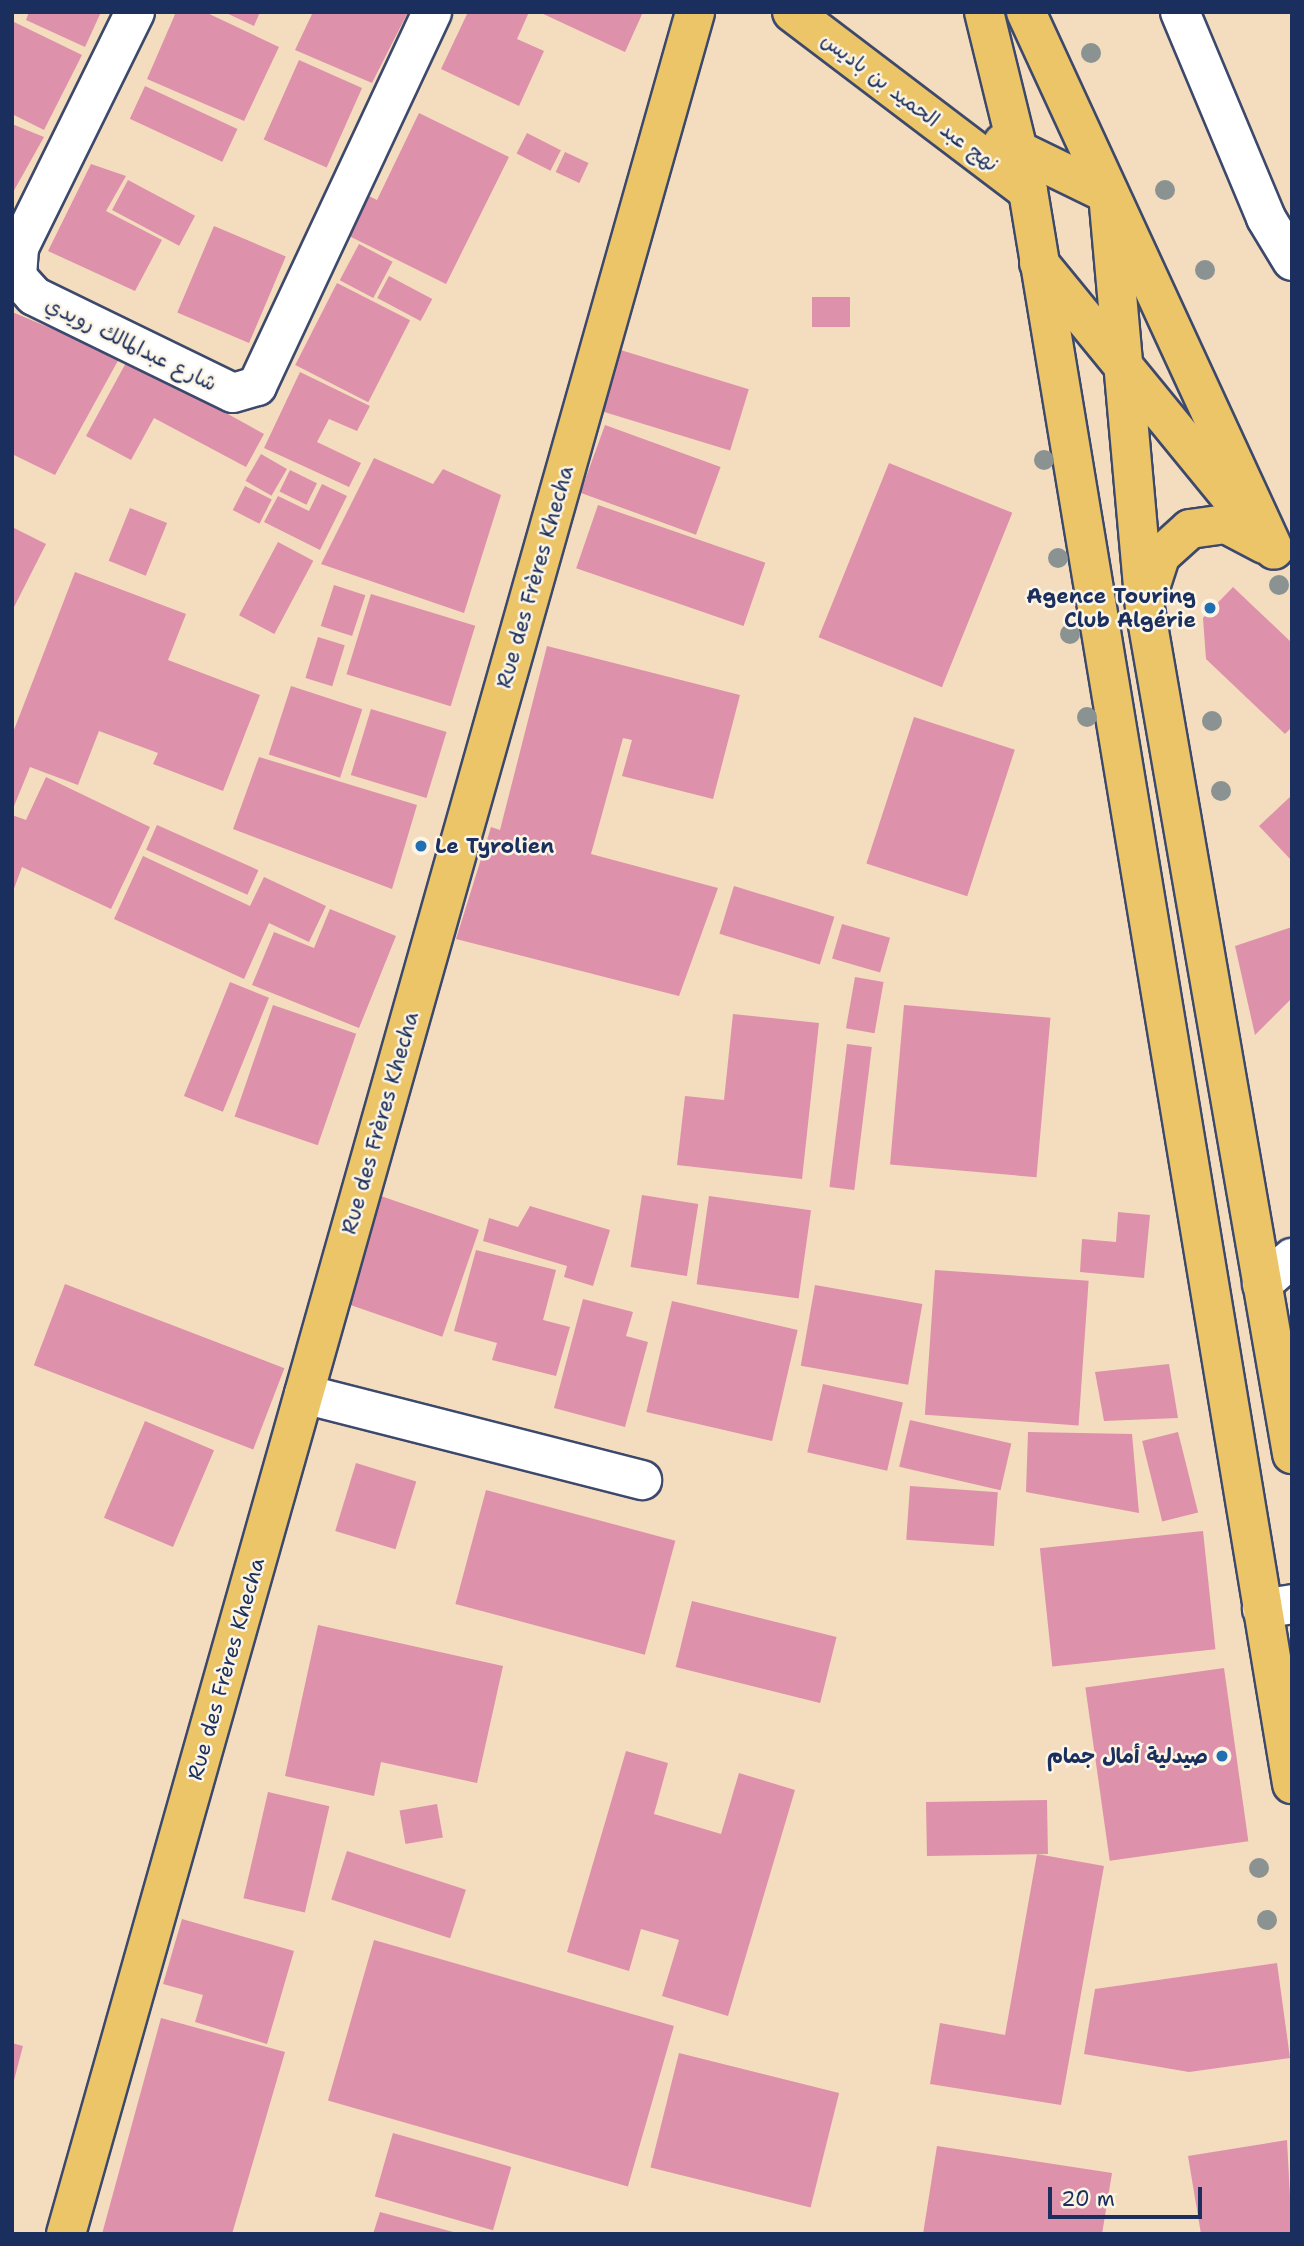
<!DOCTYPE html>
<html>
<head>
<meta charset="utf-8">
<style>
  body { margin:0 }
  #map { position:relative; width:1304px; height:2246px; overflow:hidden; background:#f4dcbe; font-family:"Shantell Sans","Playpen Sans Arabic",sans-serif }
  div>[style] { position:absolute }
  .building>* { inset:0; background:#de91aa; transform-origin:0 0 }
  .roads { filter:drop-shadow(2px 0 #3c496c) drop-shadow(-2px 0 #3c496c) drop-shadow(0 2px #3c496c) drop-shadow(0 -2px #3c496c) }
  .minor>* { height:38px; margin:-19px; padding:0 19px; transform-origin:19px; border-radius:19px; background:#fff }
  .major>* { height:38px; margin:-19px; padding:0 19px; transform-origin:19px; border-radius:19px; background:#edc569 }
  .trees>* { width:20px; height:20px; margin:-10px; border-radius:50%; background:#8a9391 }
  .dots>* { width:19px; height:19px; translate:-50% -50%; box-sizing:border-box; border:4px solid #fcf5e5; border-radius:50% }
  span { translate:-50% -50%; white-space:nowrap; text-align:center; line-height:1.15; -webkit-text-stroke:5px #fcf5e5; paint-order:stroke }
  .street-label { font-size:21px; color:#1b2f5e }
  .poi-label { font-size:21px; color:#1b2f5e; font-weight:700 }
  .right { translate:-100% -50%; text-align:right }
  .left { translate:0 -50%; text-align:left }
  .frame { position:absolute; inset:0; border:14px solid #1b2f5e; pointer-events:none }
  .scale { position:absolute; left:1048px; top:2187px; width:154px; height:32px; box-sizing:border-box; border:4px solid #1b2f5e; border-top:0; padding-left:9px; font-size:21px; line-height:24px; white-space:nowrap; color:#1b2f5e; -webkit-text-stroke:5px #fcf5e5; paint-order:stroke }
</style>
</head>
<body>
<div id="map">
  <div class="building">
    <div style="clip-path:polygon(29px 12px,101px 12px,85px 47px,26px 20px)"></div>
    <div style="clip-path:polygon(176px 12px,205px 12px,279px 47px,244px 121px,147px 79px)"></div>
    <div style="clip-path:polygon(224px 12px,260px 12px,254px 26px)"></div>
    <div style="clip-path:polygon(313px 12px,408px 12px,372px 83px,295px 50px)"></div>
    <div style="clip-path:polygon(468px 12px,529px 12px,517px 39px,544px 51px,519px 106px,441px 69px)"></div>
    <div style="clip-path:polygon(539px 12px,643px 12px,625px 52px)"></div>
    <div style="clip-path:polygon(12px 21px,82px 55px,44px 130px,12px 114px)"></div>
    <div style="left:299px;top:60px;width:69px;height:87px;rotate:24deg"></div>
    <div style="left:145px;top:86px;width:102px;height:36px;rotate:25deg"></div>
    <div style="clip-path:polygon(419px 113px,509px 157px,446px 284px,345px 234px,365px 194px,377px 200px)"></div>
    <div style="clip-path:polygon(12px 124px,44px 137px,12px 194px)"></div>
    <div style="left:527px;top:133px;width:38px;height:23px;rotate:27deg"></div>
    <div style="left:565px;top:152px;width:26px;height:22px;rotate:25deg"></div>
    <div style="clip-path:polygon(91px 164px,126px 176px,106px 211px,162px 240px,135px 291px,48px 251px)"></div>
    <div style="left:128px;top:180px;width:76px;height:34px;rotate:28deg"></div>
    <div style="left:214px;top:226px;width:78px;height:94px;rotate:23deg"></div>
    <div style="left:359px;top:244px;width:38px;height:41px;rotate:28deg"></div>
    <div style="left:389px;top:276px;width:49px;height:25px;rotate:28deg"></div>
    <div style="left:337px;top:283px;width:82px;height:92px;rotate:27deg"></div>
    <div style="left:812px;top:297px;width:38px;height:30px"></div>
    <div style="clip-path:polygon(12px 312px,120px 357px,55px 475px,12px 454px)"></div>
    <div style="left:614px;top:348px;width:141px;height:64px;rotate:17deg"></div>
    <div style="clip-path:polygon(128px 359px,264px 434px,246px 467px,154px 418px,131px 460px,86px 436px)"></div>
    <div style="clip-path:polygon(300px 372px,370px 406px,357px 431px,329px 419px,317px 442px,361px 463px,349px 487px,264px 448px)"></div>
    <div style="left:605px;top:425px;width:123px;height:72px;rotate:20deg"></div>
    <div style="left:261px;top:454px;width:30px;height:31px;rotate:30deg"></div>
    <div style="clip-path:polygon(374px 458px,433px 484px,443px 469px,501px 495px,464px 613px,321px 564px)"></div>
    <div style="left:889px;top:463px;width:133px;height:188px;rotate:22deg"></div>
    <div style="left:290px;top:470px;width:30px;height:24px;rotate:26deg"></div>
    <div style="clip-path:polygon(322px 484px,347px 496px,320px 550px,264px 522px,278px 496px,309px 511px)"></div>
    <div style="left:245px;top:486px;width:30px;height:27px;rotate:27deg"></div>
    <div style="left:598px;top:505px;width:177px;height:67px;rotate:19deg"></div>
    <div style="left:130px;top:508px;width:40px;height:57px;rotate:22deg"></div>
    <div style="clip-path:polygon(12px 527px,46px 544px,12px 611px)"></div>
    <div style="left:278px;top:542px;width:40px;height:83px;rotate:28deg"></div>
    <div style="clip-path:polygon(75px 572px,186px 614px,168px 660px,260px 695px,223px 791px,153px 764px,158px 753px,99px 731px,78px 785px,30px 767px,12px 811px,12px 735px)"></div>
    <div style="left:334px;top:585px;width:33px;height:43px;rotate:18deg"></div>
    <div style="clip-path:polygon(1233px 587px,1292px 643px,1292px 727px,1285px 734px,1206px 659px,1203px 618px)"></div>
    <div style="left:371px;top:594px;width:109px;height:84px;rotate:17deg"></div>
    <div style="left:318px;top:637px;width:28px;height:43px;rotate:17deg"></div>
    <div style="clip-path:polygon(547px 646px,740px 695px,713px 799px,622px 776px,632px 740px,623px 738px,591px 854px,718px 888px,679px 996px,456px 939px,491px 827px,500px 830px)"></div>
    <div style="left:291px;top:686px;width:75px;height:72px;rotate:18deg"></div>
    <div style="left:371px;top:709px;width:79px;height:69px;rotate:17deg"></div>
    <div style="left:914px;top:717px;width:106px;height:154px;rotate:18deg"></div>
    <div style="clip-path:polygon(259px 757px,417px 805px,392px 889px,233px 829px)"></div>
    <div style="clip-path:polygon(46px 777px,150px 827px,111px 909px,22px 867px,12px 894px,12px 815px,26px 820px)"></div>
    <div style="clip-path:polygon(1292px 795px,1292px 861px,1259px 826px)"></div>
    <div style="left:157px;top:825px;width:111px;height:27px;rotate:24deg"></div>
    <div style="clip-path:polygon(143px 856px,250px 906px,264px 877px,326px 906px,309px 942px,269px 923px,244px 979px,114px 919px)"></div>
    <div style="left:734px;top:886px;width:105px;height:50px;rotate:17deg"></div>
    <div style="clip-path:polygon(330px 909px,396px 936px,359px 1028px,252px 985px,274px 932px,314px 948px)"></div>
    <div style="left:842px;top:924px;width:50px;height:36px;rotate:16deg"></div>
    <div style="clip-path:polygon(1292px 927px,1292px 998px,1255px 1035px,1235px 946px)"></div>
    <div style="left:855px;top:977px;width:29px;height:52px;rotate:10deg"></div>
    <div style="left:230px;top:982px;width:42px;height:123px;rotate:22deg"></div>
    <div style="left:273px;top:1005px;width:88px;height:118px;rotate:19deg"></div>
    <div style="left:904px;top:1005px;width:147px;height:160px;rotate:5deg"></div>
    <div style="clip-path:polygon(733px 1014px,819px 1023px,802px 1179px,677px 1165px,685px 1096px,724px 1100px)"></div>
    <div style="left:847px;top:1044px;width:25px;height:144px;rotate:7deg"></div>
    <div style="left:375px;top:1194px;width:110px;height:113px;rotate:19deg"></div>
    <div style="left:642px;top:1195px;width:57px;height:73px;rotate:9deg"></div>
    <div style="left:709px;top:1196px;width:103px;height:89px;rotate:8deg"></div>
    <div style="clip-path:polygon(530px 1206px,610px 1230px,593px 1286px,564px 1277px,567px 1266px,483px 1241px,489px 1218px,518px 1227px)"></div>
    <div style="clip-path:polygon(1118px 1212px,1150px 1215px,1144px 1278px,1080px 1272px,1082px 1239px,1116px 1242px)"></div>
    <div style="clip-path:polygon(476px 1250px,556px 1270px,543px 1320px,570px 1327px,556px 1376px,492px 1360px,497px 1343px,454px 1331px)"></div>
    <div style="left:935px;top:1270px;width:154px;height:145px;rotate:4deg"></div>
    <div style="left:65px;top:1284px;width:235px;height:87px;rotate:21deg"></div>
    <div style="left:815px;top:1285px;width:109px;height:82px;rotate:10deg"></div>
    <div style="clip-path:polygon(583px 1299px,633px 1312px,626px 1336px,648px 1342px,625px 1427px,554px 1408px)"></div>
    <div style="left:672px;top:1301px;width:129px;height:114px;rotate:13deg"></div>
    <div style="clip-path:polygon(1169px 1364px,1178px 1418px,1104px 1421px,1095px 1372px)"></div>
    <div style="left:823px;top:1384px;width:82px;height:70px;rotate:13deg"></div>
    <div style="left:910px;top:1420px;width:104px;height:48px;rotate:13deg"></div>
    <div style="left:145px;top:1421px;width:75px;height:105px;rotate:23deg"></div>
    <div style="clip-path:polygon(1028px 1432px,1132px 1434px,1139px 1513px,1026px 1492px)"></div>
    <div style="left:1178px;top:1432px;width:83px;height:37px;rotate:76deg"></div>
    <div style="left:356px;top:1463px;width:63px;height:71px;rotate:17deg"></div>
    <div style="left:910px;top:1486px;width:88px;height:54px;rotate:4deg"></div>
    <div style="left:486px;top:1490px;width:196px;height:118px;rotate:15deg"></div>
    <div style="left:1203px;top:1531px;width:119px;height:164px;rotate:84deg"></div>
    <div style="left:692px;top:1601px;width:149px;height:68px;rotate:14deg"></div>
    <div style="clip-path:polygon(318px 1625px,503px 1666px,477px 1783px,381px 1762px,374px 1796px,285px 1776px)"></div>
    <div style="left:1224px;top:1668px;width:175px;height:140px;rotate:82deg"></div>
    <div style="clip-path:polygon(626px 1751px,668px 1763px,654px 1814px,721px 1834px,739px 1773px,795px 1790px,728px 2016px,662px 1996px,679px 1940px,641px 1929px,629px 1971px,567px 1952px)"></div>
    <div style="left:268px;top:1792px;width:63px;height:109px;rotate:13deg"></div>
    <div style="left:1047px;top:1800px;width:54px;height:121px;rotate:89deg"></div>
    <div style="left:437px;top:1804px;width:34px;height:38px;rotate:80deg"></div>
    <div style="left:347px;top:1851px;width:125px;height:51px;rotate:18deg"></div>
    <div style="clip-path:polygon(1037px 1854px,1104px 1866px,1061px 2105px,930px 2084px,940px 2023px,1005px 2035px)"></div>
    <div style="clip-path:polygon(182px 1919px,294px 1951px,267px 2044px,195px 2022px,203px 1995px,163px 1984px)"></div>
    <div style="left:374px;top:1940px;width:312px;height:167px;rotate:16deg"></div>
    <div style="clip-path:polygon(1277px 1963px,1290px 2058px,1189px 2072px,1084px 2054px,1095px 1989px)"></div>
    <div style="clip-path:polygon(161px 2018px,285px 2052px,232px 2234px,102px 2234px)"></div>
    <div style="clip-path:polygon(12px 2043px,23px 2046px,13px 2084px,12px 2084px)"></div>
    <div style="left:679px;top:2053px;width:165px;height:118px;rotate:14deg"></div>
    <div style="left:393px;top:2133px;width:123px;height:66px;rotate:16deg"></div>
    <div style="clip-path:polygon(1287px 2140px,1292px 2234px,1201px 2234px,1188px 2156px)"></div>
    <div style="clip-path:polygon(937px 2146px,1112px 2173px,1102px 2234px,923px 2234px)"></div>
    <div style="clip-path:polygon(380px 2212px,457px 2233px,457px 2234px,373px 2234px)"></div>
  </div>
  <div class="roads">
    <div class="minor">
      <div style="left:135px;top:12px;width:263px;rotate:116.2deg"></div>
      <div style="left:19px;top:248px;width:29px;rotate:94deg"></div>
      <div style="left:17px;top:277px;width:25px;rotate:48deg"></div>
      <div style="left:34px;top:296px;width:221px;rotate:26deg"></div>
      <div style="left:233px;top:393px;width:25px;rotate:-16deg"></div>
      <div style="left:257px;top:386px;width:413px;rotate:-64.9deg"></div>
      <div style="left:1180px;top:12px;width:223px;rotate:67.3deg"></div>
      <div style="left:1266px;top:218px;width:50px;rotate:58.8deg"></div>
      <div style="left:1262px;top:1284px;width:40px;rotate:-41deg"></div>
      <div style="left:304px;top:1394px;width:349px;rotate:14.3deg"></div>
      <div style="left:1262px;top:1609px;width:30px;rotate:-9deg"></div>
    </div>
    <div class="major">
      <div style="left:792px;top:12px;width:296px;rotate:37.2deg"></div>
      <div style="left:984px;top:12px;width:184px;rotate:76.2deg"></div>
      <div style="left:1028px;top:191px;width:1615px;rotate:80.59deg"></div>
      <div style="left:1026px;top:12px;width:592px;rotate:65.25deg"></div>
      <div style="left:1003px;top:143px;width:117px;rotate:25.9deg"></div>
      <div style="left:1108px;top:194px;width:416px;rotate:84.9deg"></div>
      <div style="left:1145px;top:608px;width:859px;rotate:80.14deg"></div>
      <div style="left:1039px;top:263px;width:314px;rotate:50.7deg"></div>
      <div style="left:1148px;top:594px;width:40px;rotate:-72deg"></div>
      <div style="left:1160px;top:556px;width:40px;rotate:-42deg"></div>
      <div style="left:1190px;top:529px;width:36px;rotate:-8deg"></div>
      <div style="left:1226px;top:524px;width:43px;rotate:27.8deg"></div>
      <div style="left:66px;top:2234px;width:2309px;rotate:-74.19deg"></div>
    </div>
  </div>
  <div class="trees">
    <div style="left:1091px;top:53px"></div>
    <div style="left:1165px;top:190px"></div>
    <div style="left:1205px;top:270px"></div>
    <div style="left:1044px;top:460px"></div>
    <div style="left:1058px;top:558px"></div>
    <div style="left:1279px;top:585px"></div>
    <div style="left:1070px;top:634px"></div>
    <div style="left:1087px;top:717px"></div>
    <div style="left:1212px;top:721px"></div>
    <div style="left:1221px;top:791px"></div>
    <div style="left:1259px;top:1868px"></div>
    <div style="left:1267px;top:1920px"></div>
  </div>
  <div class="dots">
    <div style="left:1210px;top:608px;background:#1f6fb2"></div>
    <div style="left:421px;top:846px;background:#1f6fb2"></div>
    <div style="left:1222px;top:1756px;background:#1f6fb2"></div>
  </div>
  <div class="street-label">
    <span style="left:910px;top:102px;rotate:37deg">نهج عبد الحميد بن باديس</span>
    <span style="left:131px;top:344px;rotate:26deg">شارع عبدالمالك رويدي</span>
    <span style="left:535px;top:577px;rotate:-74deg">Rue des Frères Khecha</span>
    <span style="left:380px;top:1123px;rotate:-74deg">Rue des Frères Khecha</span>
    <span style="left:226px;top:1669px;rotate:-74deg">Rue des Frères Khecha</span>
  </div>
  <div class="poi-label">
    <span class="right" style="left:1196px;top:608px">Agence Touring<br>Club Algérie</span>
    <span class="left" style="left:435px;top:846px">Le Tyrolien</span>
    <span class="right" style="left:1208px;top:1756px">صيدلية أمال جمام</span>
  </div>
  <div class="frame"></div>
  <div class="scale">20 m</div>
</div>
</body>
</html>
